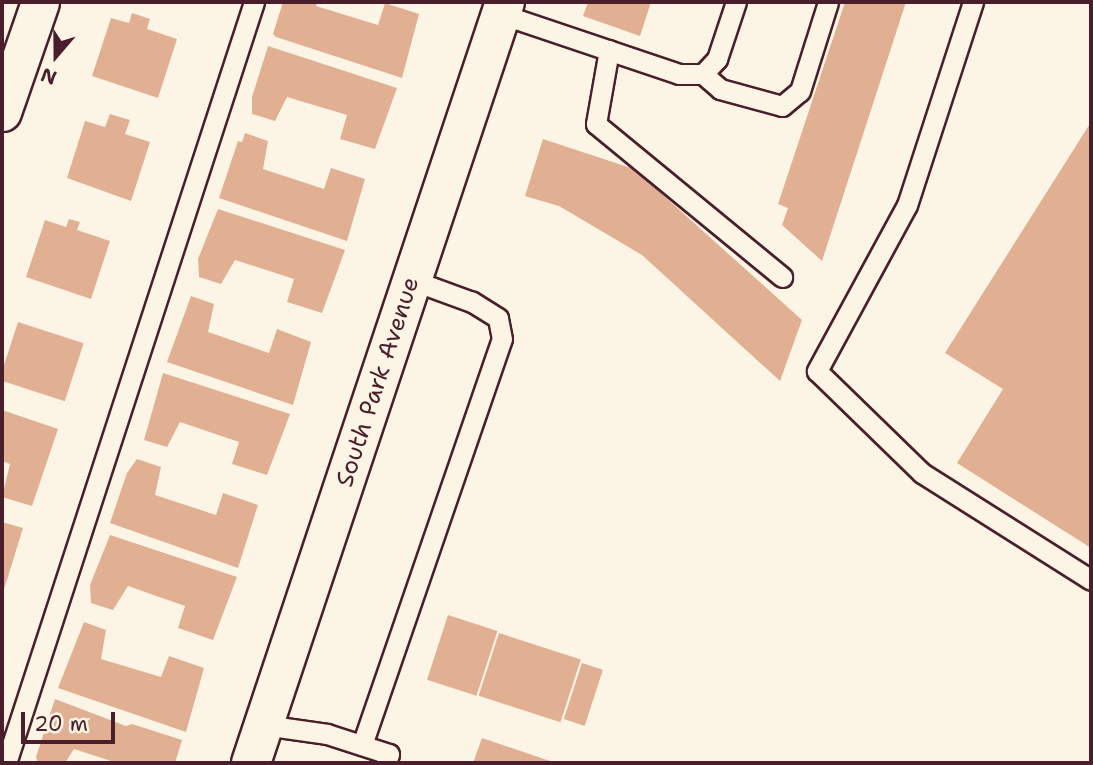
<!DOCTYPE html>
<html>
<head>
<meta charset="utf-8">
<style>
  body { margin:0 }
  #map { position:relative; width:1093px; height:765px; overflow:hidden; background:#fcf5e5; font-family:"Shantell Sans",sans-serif }
  div>[style] { position:absolute }
  .building>* { inset:0; background:#e1b093; transform-origin:0 0 }
  .roads { filter:drop-shadow(2px 0 #4a1f2b) drop-shadow(-2px 0 #4a1f2b) drop-shadow(0 2px #4a1f2b) drop-shadow(0 -2px #4a1f2b) }
  .lane>* { height:19px; margin:-9.5px; padding:0 9.5px; transform-origin:9.5px; border-radius:9.5px; background:#fcf5e5 }
  .street>* { height:37px; margin:-18.5px; padding:0 18.5px; transform-origin:18.5px; border-radius:18.5px; background:#fcf5e5 }
  .secondary>* { height:38px; margin:-19px; padding:0 19px; transform-origin:19px; border-radius:19px; background:#fcf5e5 }
  span { translate:-50% -50%; white-space:nowrap; text-align:center; line-height:1.15; -webkit-text-stroke:5px #fcf5e5; paint-order:stroke }
  .street-label { font-size:24px; color:#4a1f2b }
  .frame { position:absolute; inset:0; border:4px solid #4a1f2b; pointer-events:none }
  .north { position:absolute; left:21px; top:21px; width:70px; height:70px; -webkit-text-stroke:5px #fcf5e5; paint-order:stroke; rotate:200deg; font-size:19px; font-weight:700; line-height:28px; text-align:center; color:#4a1f2b }
  .north::after { content:''; display:block; margin:auto; width:24px; height:32px; background:#4a1f2b; clip-path:polygon(50% 0,100% 100%,50% 72%,0 100%) }
  .scale { position:absolute; left:21px; top:712px; width:94px; height:32px; box-sizing:border-box; border:4px solid #4a1f2b; border-top:0; padding-left:9px; font-size:21px; line-height:24px; white-space:nowrap; color:#4a1f2b; -webkit-text-stroke:5px #fcf5e5; paint-order:stroke }
</style>
</head>
<body>
<div id="map">
  <div class="building">
    <div style="clip-path:polygon(283px 2px,318px 2px,316px 6px,378px 25px,385px 3px,419px 14px,402px 78px,276px 37px,273px 34px)"></div>
    <div style="clip-path:polygon(588px 2px,651px 2px,640px 36px,583px 16px)"></div>
    <div style="clip-path:polygon(845px 2px,906px 2px,822px 261px,782px 225px,788px 208px,778px 204px)"></div>
    <div style="clip-path:polygon(132px 13px,150px 19px,147px 29px,177px 39px,158px 98px,92px 76px,111px 18px,129px 23px)"></div>
    <div style="clip-path:polygon(268px 46px,397px 88px,375px 149px,340px 139px,347px 115px,287px 97px,275px 121px,252px 114px,252px 97px)"></div>
    <div style="clip-path:polygon(110px 114px,130px 120px,125px 134px,150px 142px,131px 201px,67px 178px,85px 121px,105px 127px)"></div>
    <div style="clip-path:polygon(1091px 122px,1091px 548px,957px 463px,1003px 389px,945px 353px)"></div>
    <div style="clip-path:polygon(245px 133px,268px 141px,263px 169px,324px 189px,331px 168px,365px 179px,347px 241px,219px 198px,238px 141px,242px 142px)"></div>
    <div style="clip-path:polygon(543px 139px,634px 169px,802px 320px,780px 381px,642px 255px,559px 206px,525px 196px)"></div>
    <div style="clip-path:polygon(218px 209px,345px 250px,322px 313px,287px 302px,294px 279px,235px 260px,221px 284px,199px 277px,198px 259px)"></div>
    <div style="clip-path:polygon(69px 219px,80px 222px,77px 230px,110px 241px,91px 299px,26px 277px,45px 220px,66px 227px)"></div>
    <div style="clip-path:polygon(191px 296px,214px 304px,208px 332px,269px 353px,277px 329px,311px 342px,293px 405px,167px 362px)"></div>
    <div style="left:18px;top:322px;width:69px;height:61px;rotate:18deg"></div>
    <div style="clip-path:polygon(163px 373px,290px 414px,267px 475px,232px 464px,239px 442px,180px 422px,167px 447px,144px 440px)"></div>
    <div style="clip-path:polygon(2px 410px,58px 429px,32px 506px,2px 497px,10px 464px,2px 461px)"></div>
    <div style="clip-path:polygon(137px 459px,161px 467px,155px 495px,216px 515px,223px 493px,258px 505px,238px 568px,110px 523px,127px 473px)"></div>
    <div style="clip-path:polygon(2px 522px,23px 528px,2px 596px)"></div>
    <div style="clip-path:polygon(110px 535px,237px 577px,213px 640px,178px 628px,185px 606px,128px 586px,113px 610px,91px 603px,90px 585px)"></div>
    <div style="left:448px;top:615px;width:52px;height:68px;rotate:18deg"></div>
    <div style="clip-path:polygon(84px 622px,106px 630px,101px 659px,161px 677px,169px 656px,204px 668px,186px 732px,58px 688px)"></div>
    <div style="left:499px;top:633px;width:86px;height:66px;rotate:18deg"></div>
    <div style="left:582px;top:663px;width:22px;height:59px;rotate:18deg"></div>
    <div style="clip-path:polygon(55px 699px,126px 726px,132px 724px,182px 740px,175px 763px,117px 763px,74px 749px,65px 763px,38px 763px,36px 757px)"></div>
    <div style="clip-path:polygon(482px 738px,556px 763px,473px 763px)"></div>
  </div>
  <div class="roads">
    <div class="lane">
      <div style="left:973px;top:2px;width:213px;rotate:108deg"></div>
      <div style="left:907px;top:205px;width:189px;rotate:118.5deg"></div>
      <div style="left:817px;top:371px;width:146px;rotate:44.2deg"></div>
      <div style="left:922px;top:473px;width:200px;rotate:32.3deg"></div>
      <div style="left:501px;top:14px;width:188px;rotate:18.6deg"></div>
      <div style="left:679px;top:74px;width:24px"></div>
      <div style="left:703px;top:74px;width:21px;rotate:-47deg"></div>
      <div style="left:717px;top:59px;width:60px;rotate:-71.6deg"></div>
      <div style="left:609px;top:50px;width:75px;rotate:100deg"></div>
      <div style="left:596px;top:124px;width:241px;rotate:39.4deg"></div>
      <div style="left:703px;top:74px;width:23px;rotate:41deg"></div>
      <div style="left:720px;top:89px;width:64px;rotate:15.3deg"></div>
      <div style="left:782px;top:106px;width:23px;rotate:-40deg"></div>
      <div style="left:800px;top:91px;width:93px;rotate:-72.5deg"></div>
      <div style="left:264px;top:725px;width:64px;rotate:8.1deg"></div>
      <div style="left:327px;top:734px;width:65px;rotate:17.9deg"></div>
      <div style="left:389px;top:754px;width:9px;rotate:108deg"></div>
      <div style="left:362px;top:745px;width:429px;rotate:-71deg"></div>
      <div style="left:502px;top:339px;width:21px;rotate:-101deg"></div>
      <div style="left:498px;top:318px;width:31px;rotate:-148deg"></div>
      <div style="left:472px;top:302px;width:64px;rotate:-159.9deg"></div>
      <div style="left:6px;top:763px;width:800px;rotate:-71.95deg"></div>
    </div>
    <div class="street">
      <div style="left:2px;top:112px;width:116px;rotate:-70.9deg"></div>
    </div>
    <div class="secondary">
      <div style="left:251px;top:763px;width:802px;rotate:-71.54deg"></div>
    </div>
  </div>
  <div class="street-label">
    <span style="left:378px;top:382px;rotate:-72deg">South Park Avenue</span>
  </div>
  <div class="frame"></div>
  <div class="north">N</div>
  <div class="scale">20 m</div>
</div>
</body>
</html>
